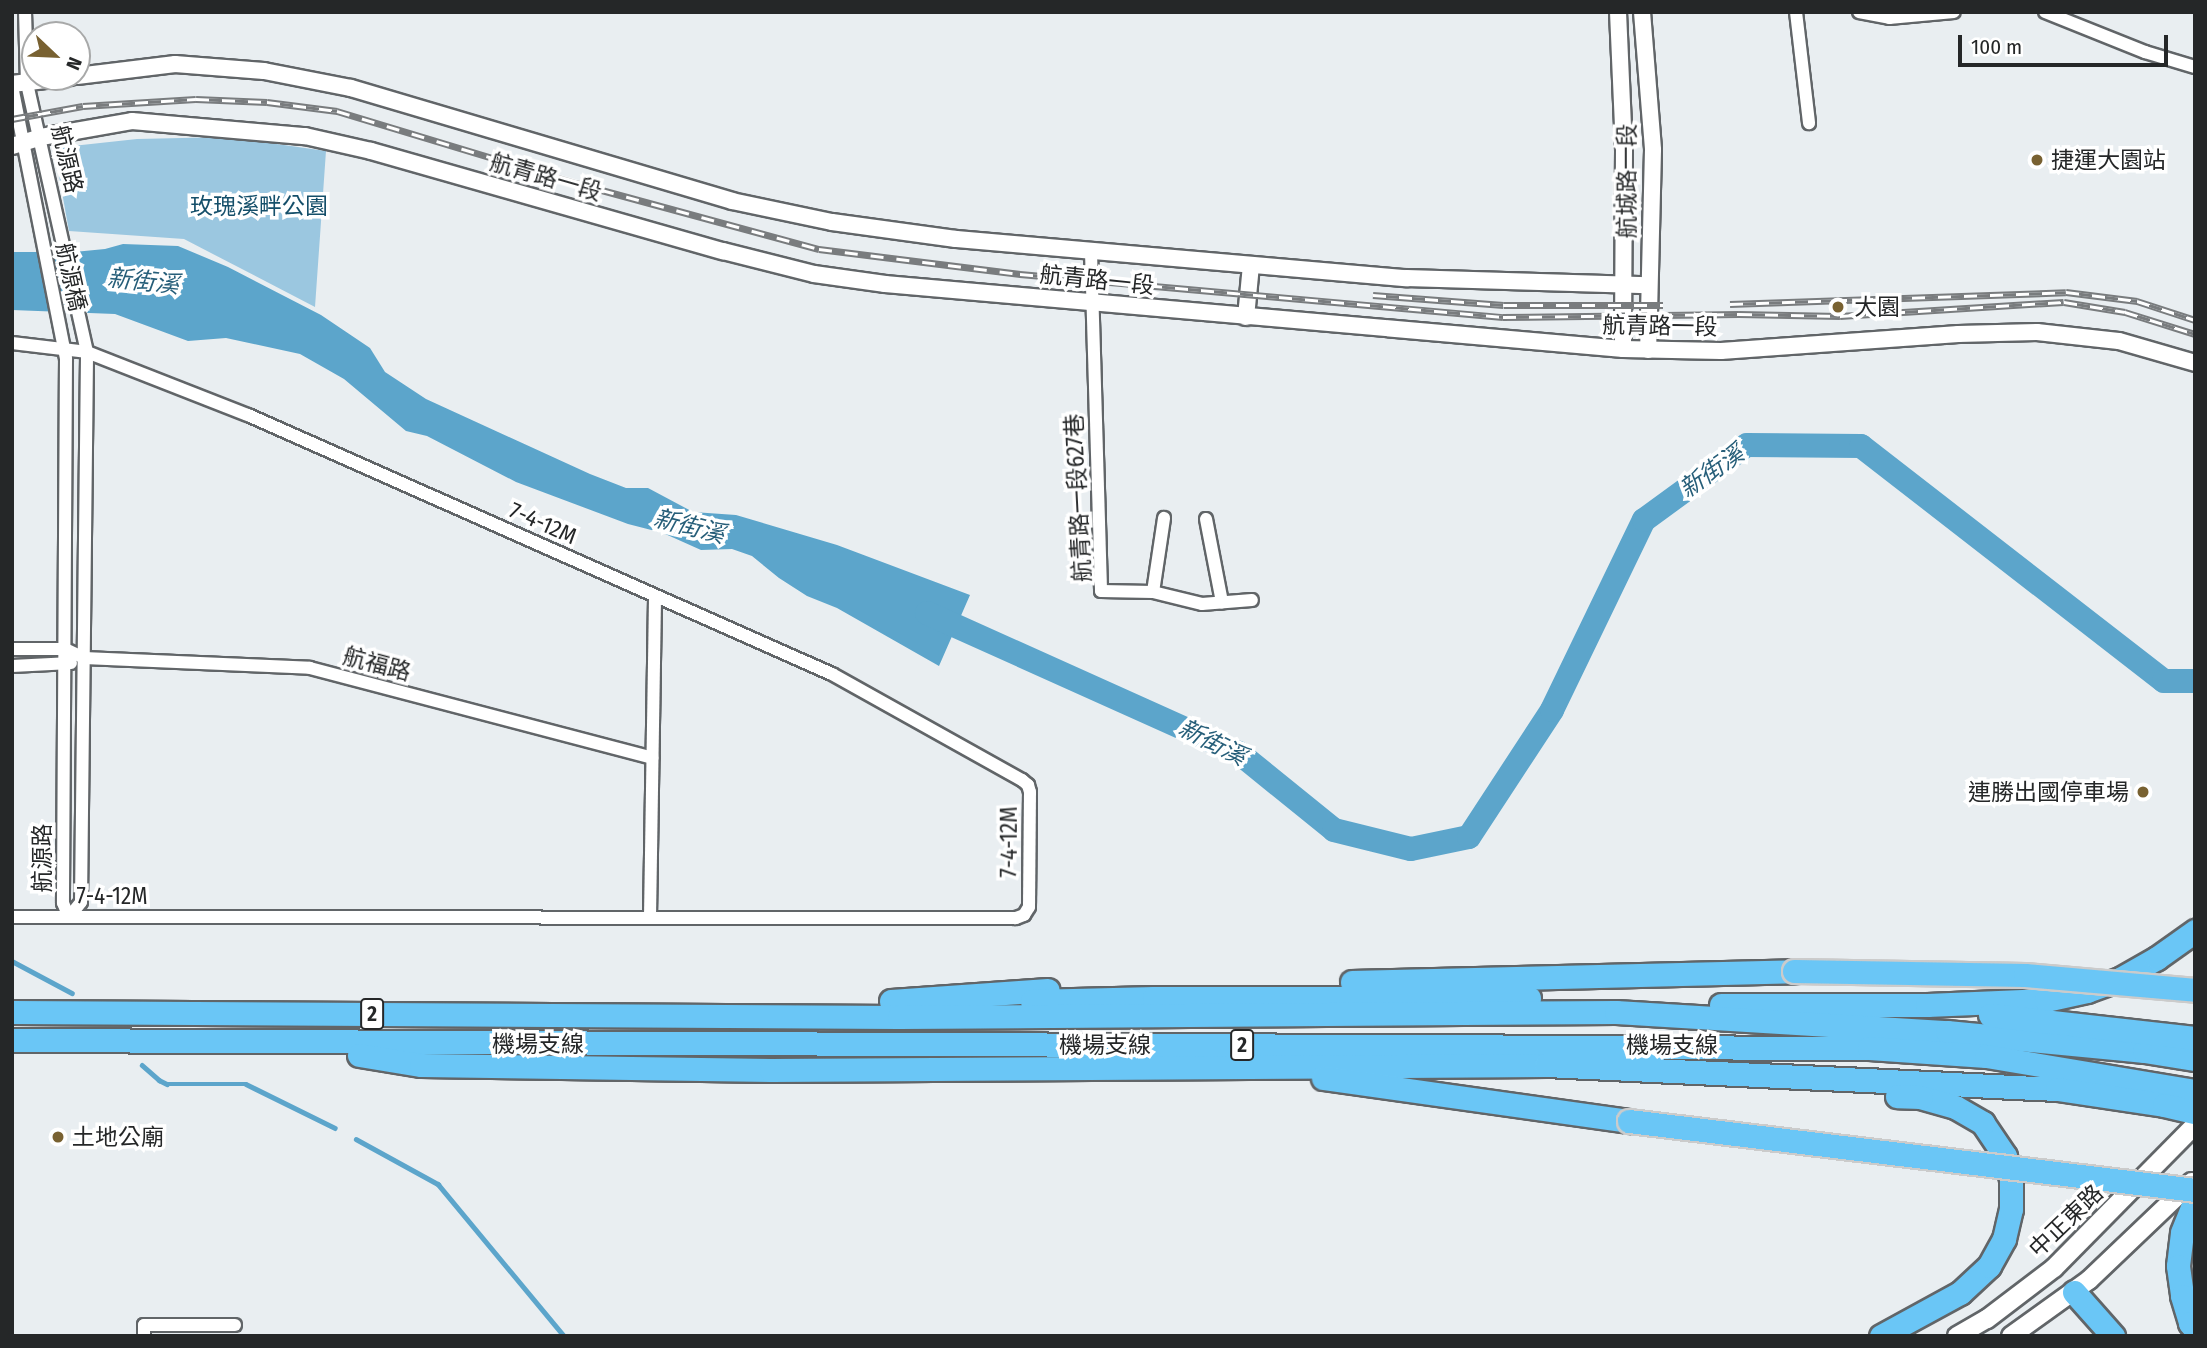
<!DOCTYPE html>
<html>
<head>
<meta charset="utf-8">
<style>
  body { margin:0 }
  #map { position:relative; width:2207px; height:1348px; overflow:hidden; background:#e9eef1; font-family:"Fira Sans Condensed","Noto Sans TC",sans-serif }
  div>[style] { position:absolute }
  .green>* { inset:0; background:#9bc7e0 }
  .water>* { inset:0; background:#5ca5cb }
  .stream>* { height:4.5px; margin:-2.25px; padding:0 2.25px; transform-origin:2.25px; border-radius:2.25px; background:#5ca5cb }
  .river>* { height:24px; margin:-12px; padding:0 12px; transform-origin:12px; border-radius:12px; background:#5ca5cb }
  .roads { filter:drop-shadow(2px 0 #616568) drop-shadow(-2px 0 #616568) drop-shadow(0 2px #616568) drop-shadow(0 -2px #616568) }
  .minor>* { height:12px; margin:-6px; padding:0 6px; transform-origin:6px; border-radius:6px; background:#fff }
  .tertiary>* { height:16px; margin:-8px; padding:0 8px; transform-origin:8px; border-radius:8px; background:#fff }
  .secondary>* { height:18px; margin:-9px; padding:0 9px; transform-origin:9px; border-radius:9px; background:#fff }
  .motorway>* { height:23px; margin:-11.5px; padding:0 11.5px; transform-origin:11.5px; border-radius:11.5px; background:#6ac6f6 }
  .rail>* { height:7px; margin-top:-3.5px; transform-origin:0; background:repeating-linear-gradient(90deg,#fff 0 13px,#797c7e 0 26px); box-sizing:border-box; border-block:2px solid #797c7e }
  .bridges { filter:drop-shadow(2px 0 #cbcbcb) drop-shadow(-2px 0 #cbcbcb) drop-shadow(0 2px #cbcbcb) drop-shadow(0 -2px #cbcbcb) }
  .motorway-bridge>* { height:23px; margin:-11.5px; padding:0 11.5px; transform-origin:11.5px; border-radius:11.5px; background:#6ac6f6 }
  .dots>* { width:19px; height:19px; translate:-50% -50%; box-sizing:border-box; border:4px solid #fff; border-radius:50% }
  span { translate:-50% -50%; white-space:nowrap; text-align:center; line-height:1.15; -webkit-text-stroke:7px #fff; paint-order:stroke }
  .shield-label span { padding:2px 5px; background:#fff; border:2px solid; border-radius:5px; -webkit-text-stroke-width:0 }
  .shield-label { font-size:21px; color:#252728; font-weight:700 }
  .street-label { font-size:23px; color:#252728 }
  .poi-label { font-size:23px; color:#252728 }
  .left { translate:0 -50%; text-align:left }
  .right { translate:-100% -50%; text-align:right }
  .park-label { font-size:23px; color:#154f6a }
  .water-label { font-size:24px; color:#265e79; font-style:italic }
  .frame { position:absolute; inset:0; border:14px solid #252728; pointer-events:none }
  .north { position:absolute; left:21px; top:21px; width:70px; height:70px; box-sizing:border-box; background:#fff; border:2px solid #a8a9a9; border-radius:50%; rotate:113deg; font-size:19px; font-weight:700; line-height:28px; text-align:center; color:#252728 }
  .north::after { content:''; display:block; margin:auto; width:24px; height:32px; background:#786131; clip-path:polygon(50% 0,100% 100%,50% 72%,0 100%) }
  .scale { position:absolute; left:1958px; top:35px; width:210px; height:32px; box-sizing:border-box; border:4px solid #252728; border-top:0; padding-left:9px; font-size:21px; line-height:24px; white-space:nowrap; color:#252728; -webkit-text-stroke:5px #fff; paint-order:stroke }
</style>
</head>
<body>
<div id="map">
  <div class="green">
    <div style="clip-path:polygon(227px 137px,326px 151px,315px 307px,184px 239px,69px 231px,54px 148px,137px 139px)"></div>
  </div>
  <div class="water">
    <div style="clip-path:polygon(123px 244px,178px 246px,228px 267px,321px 315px,370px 348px,385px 372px,426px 399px,590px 474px,626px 488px,648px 488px,693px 512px,736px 515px,837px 545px,970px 595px,939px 666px,837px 608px,807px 596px,779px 578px,752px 556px,732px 549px,701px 550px,663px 533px,628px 524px,516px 482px,427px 436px,406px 431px,344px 379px,300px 354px,226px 338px,188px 341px,115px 314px,12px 310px,12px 252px,74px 252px,105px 249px)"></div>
  </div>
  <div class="stream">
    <div style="left:12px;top:961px;width:68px;rotate:28.1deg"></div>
    <div style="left:142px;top:1065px;width:23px;rotate:41deg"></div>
    <div style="left:159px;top:1080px;width:9px;rotate:27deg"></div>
    <div style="left:167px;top:1084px;width:79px"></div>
    <div style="left:246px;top:1084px;width:99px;rotate:26.3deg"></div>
    <div style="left:356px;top:1139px;width:94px;rotate:28.8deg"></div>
    <div style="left:438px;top:1184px;width:197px;rotate:50.3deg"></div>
  </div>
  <div class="river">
    <div style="left:927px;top:613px;width:342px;rotate:24.2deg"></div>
    <div style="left:1239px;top:753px;width:122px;rotate:39deg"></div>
    <div style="left:1334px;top:830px;width:79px;rotate:13.9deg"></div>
    <div style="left:1411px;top:849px;width:59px;rotate:-11.7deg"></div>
    <div style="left:1469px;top:837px;width:152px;rotate:-56.8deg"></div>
    <div style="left:1552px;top:710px;width:211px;rotate:-64.2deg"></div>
    <div style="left:1644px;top:520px;width:127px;rotate:-36.1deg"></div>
    <div style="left:1747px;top:445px;width:114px;rotate:0.5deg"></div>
    <div style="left:1861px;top:446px;width:383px;rotate:37.8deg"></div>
    <div style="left:2164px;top:681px;width:31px"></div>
  </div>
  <div class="roads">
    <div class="minor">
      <div style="left:1796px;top:12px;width:112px;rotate:83.3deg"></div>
      <div style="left:1859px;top:12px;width:31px;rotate:11deg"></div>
      <div style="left:1889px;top:18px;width:65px;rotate:-5.3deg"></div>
      <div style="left:2045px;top:12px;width:108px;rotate:21.8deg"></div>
      <div style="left:2145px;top:52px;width:52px;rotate:16.7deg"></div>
      <div style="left:12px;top:86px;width:277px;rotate:78.8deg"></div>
      <div style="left:66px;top:358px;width:545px;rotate:90.32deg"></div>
      <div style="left:63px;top:903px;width:15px;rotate:67deg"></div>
      <div style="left:69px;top:917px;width:19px;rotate:-51deg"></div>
      <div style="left:81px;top:902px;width:550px;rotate:-89.37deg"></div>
      <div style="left:87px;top:352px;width:276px;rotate:-102.6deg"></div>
      <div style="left:27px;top:83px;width:71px;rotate:-91.6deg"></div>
      <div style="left:1091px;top:252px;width:339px;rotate:88.3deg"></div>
      <div style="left:1101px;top:591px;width:52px;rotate:1.1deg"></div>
      <div style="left:1153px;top:592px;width:50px;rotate:13.8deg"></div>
      <div style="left:1202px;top:604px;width:50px;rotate:-4.6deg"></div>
      <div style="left:12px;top:343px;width:76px;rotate:6.8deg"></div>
      <div style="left:87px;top:352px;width:173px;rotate:21.4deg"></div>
      <div style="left:248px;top:415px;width:639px;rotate:23.92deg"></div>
      <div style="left:832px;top:674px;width:218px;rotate:29.2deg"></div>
      <div style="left:1022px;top:780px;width:8px;rotate:40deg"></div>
      <div style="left:1028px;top:785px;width:7px;rotate:74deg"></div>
      <div style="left:1030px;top:792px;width:115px;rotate:90.5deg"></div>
      <div style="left:1029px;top:907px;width:9px;rotate:122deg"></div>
      <div style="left:1024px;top:915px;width:9px;rotate:159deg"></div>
      <div style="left:1016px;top:918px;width:1004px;rotate:-179.94deg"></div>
      <div style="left:1206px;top:519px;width:85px;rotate:79.1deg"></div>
      <div style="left:1153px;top:592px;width:75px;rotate:-81.5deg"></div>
      <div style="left:12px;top:649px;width:53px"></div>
      <div style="left:65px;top:649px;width:21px;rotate:25deg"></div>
      <div style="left:84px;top:658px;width:226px;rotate:2.5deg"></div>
      <div style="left:310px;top:668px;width:354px;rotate:14.7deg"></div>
      <div style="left:12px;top:666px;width:59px;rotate:-2.9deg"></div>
      <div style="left:650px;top:917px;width:321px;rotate:-89.1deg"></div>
      <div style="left:144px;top:1336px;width:11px;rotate:-90deg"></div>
      <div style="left:144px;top:1325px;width:91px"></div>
    </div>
    <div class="tertiary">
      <div style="left:1618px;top:12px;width:139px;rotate:87.5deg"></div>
      <div style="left:1624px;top:151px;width:198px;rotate:90.3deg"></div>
      <div style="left:1642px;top:12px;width:138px;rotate:85.4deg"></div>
      <div style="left:1653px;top:150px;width:200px;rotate:91.4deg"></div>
      <div style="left:77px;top:76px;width:99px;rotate:-7deg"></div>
      <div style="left:175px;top:64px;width:89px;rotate:4.5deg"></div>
      <div style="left:264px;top:71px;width:89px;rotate:11.1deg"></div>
      <div style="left:351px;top:88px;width:397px;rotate:16.5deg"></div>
      <div style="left:732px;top:201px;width:102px;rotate:11.9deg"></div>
      <div style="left:832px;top:222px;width:125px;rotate:7.8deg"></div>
      <div style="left:956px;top:239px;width:452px;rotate:5deg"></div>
      <div style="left:1406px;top:278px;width:242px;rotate:1.7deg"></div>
      <div style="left:12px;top:84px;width:59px;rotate:-6.8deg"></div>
      <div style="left:12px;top:146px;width:30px;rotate:-17deg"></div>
      <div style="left:41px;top:137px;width:92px;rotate:-10deg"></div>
      <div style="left:132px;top:121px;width:174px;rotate:5deg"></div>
      <div style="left:305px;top:136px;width:68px;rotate:12.8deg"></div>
      <div style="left:371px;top:151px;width:366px;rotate:15.9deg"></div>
      <div style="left:723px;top:251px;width:94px;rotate:14.2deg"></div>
      <div style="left:814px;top:274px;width:72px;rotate:8deg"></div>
      <div style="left:885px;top:284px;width:741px;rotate:5.03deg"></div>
      <div style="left:1623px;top:349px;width:98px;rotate:1.2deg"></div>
      <div style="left:1721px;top:351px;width:238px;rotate:-4.1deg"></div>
      <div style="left:1958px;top:334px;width:79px;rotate:-1.5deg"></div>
      <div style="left:2037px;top:332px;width:82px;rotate:6.3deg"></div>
      <div style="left:2119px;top:341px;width:79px;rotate:16.1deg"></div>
      <div style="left:1246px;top:317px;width:52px;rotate:-84.5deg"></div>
    </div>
    <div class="secondary">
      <div style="left:1957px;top:1336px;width:34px;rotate:-30deg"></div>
      <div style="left:1987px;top:1319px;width:84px;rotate:-37.3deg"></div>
      <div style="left:2054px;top:1268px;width:201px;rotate:-45.4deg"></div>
      <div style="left:2011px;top:1336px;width:96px;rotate:-35.7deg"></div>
      <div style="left:2089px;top:1280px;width:142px;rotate:-43.6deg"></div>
    </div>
    <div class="motorway">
      <div style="left:1352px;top:982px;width:442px;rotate:-1.4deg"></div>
      <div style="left:891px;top:1001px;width:157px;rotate:-4deg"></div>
      <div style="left:1032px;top:1001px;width:122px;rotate:-1.4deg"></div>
      <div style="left:1154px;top:998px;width:375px"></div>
      <div style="left:1721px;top:1005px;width:206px"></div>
      <div style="left:1927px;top:1005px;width:119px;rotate:-2.4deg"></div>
      <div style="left:2046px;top:1000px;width:42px;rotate:-12.4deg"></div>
      <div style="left:2087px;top:991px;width:35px;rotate:-20deg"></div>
      <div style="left:2120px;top:979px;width:43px;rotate:-29.6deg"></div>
      <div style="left:2157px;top:958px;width:47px;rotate:-35.4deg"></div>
      <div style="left:12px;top:1012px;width:887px;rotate:0.32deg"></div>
      <div style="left:899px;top:1017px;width:717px;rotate:-0.4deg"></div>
      <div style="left:1616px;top:1012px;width:332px;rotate:3.5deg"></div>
      <div style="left:1947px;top:1032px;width:198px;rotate:5.5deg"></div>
      <div style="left:2144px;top:1051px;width:52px;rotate:8.9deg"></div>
      <div style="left:1990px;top:1015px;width:206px;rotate:6.4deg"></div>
      <div style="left:12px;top:1040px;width:1857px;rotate:0.25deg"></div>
      <div style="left:1869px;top:1048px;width:117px;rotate:3.9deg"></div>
      <div style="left:1986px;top:1056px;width:212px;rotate:9.5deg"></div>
      <div style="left:359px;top:1055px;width:63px;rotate:9.2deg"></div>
      <div style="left:421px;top:1065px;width:350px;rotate:0.8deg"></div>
      <div style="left:771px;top:1070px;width:775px;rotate:-0.37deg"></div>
      <div style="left:1546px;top:1065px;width:512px;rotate:2.69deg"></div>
      <div style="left:2057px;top:1089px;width:108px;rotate:8.5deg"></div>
      <div style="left:2164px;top:1105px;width:32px;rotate:13deg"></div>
      <div style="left:1323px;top:1078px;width:309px;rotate:8deg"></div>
      <div style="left:2195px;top:1200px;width:35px;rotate:112deg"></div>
      <div style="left:2182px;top:1233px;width:33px;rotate:97deg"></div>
      <div style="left:2178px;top:1266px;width:30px;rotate:82deg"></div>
      <div style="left:2182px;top:1296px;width:28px;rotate:73deg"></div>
      <div style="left:2190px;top:1323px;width:8px;rotate:50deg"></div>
      <div style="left:2074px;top:1292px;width:59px;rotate:48.4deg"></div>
      <div style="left:1881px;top:1336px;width:90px;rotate:-28.6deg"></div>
      <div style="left:1960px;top:1293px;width:40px;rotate:-43deg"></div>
      <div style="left:1989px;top:1266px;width:31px;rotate:-61deg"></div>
      <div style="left:2004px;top:1239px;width:31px;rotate:-77deg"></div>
      <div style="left:2011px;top:1209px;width:30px;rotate:-90deg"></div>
      <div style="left:2011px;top:1179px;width:24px;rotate:-105deg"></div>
      <div style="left:2005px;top:1156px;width:40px;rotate:-124deg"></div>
      <div style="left:1983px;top:1123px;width:32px;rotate:-150deg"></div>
      <div style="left:1955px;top:1107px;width:35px;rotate:-164deg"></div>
      <div style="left:1921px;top:1097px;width:24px;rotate:-178deg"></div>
    </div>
  </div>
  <div class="rail">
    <div style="left:12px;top:119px;width:72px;rotate:-10.4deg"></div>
    <div style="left:83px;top:106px;width:113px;rotate:-3.5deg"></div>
    <div style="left:196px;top:99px;width:71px;rotate:2.4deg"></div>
    <div style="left:267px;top:102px;width:71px;rotate:7.3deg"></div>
    <div style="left:337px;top:111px;width:250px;rotate:16.8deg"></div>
    <div style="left:576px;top:183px;width:252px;rotate:15.2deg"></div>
    <div style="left:819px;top:249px;width:203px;rotate:7.1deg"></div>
    <div style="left:1020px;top:274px;width:485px;rotate:5.1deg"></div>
    <div style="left:1503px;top:317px;width:236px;rotate:-0.7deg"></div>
    <div style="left:1739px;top:314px;width:101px;rotate:1.1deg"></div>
    <div style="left:1840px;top:316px;width:224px;rotate:-3.6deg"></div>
    <div style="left:2064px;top:302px;width:62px;rotate:9.3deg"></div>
    <div style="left:2125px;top:312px;width:73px;rotate:17.4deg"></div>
    <div style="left:1373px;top:295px;width:131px;rotate:4.4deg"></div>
    <div style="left:1504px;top:305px;width:159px"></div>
    <div style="left:1730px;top:304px;width:336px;rotate:-2deg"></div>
    <div style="left:2066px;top:292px;width:72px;rotate:7.2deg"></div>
    <div style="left:2137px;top:301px;width:61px;rotate:18.1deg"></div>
  </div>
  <div class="bridges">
    <div class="motorway-bridge">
      <div style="left:1794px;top:971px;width:231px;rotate:1deg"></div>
      <div style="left:2025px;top:975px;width:171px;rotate:5deg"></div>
      <div style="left:1629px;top:1121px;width:570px;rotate:6.95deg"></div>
    </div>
  </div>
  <div class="dots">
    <div style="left:2037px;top:160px;background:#786131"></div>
    <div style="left:1838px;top:307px;background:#786131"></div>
    <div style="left:2143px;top:792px;background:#786131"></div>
    <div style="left:58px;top:1137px;background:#786131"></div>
  </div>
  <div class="shield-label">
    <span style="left:372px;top:1014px">2</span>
    <span style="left:1242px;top:1045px">2</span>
  </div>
  <div class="street-label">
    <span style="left:67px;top:159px;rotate:77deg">航源路</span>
    <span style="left:546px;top:177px;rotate:16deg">航青路一段</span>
    <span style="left:1627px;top:181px;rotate:-90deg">航城路一段</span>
    <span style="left:71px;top:277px;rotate:78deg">航源橋</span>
    <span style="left:1097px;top:280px;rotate:6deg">航青路一段</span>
    <span style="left:1660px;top:326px;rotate:1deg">航青路一段</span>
    <span style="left:1078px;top:498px;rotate:-93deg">航青路一段627巷</span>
    <span style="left:543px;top:523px;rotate:24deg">7-4-12M</span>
    <span style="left:377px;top:664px;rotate:15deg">航福路</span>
    <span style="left:1009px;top:842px;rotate:-90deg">7-4-12M</span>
    <span style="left:42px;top:858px;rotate:-90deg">航源路</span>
    <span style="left:112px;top:896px">7-4-12M</span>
    <span style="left:538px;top:1044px">機場支線</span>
    <span style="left:1105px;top:1045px">機場支線</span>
    <span style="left:1672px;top:1045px">機場支線</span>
    <span style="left:2066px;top:1221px;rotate:-44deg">中正東路</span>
  </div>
  <div class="poi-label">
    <span class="left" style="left:2051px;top:160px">捷運大園站</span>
    <span class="left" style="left:1854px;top:307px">大園</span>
    <span class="right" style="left:2129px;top:792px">連勝出國停車場</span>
    <span class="left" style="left:72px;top:1137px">土地公廟</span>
  </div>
  <div class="park-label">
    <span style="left:259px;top:206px">玫瑰溪畔公園</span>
  </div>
  <div class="water-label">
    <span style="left:143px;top:282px;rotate:6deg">新街溪</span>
    <span style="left:1712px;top:472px;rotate:-35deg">新街溪</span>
    <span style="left:689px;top:527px;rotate:14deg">新街溪</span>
    <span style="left:1212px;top:743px;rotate:27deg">新街溪</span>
  </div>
  <div class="frame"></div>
  <div class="north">N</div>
  <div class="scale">100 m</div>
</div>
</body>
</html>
